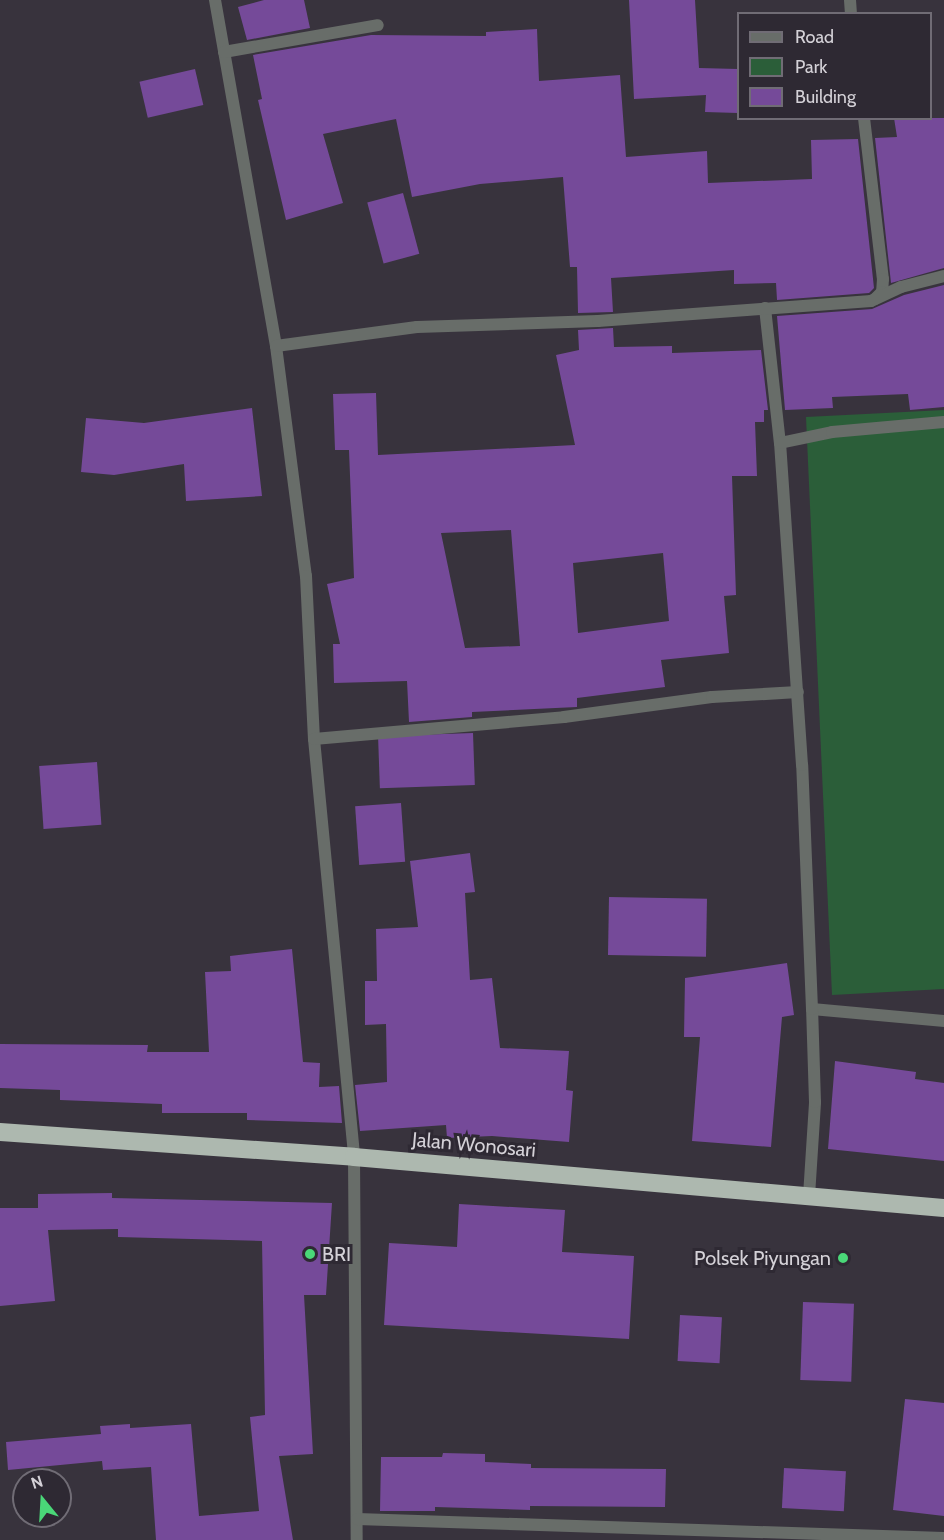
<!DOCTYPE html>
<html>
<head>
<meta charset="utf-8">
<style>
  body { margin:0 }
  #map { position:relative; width:944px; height:1540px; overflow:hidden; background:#38333d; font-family:Cabin,sans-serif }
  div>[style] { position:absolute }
  .green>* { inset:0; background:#2b5e39 }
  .building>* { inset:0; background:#754a99; transform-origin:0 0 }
  .street>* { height:12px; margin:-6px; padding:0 6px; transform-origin:6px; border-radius:6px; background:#686d69 }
  .highway>* { height:18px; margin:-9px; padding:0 9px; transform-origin:9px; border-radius:9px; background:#adb8af }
  .dots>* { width:16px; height:16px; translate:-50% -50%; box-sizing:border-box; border:3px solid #2e2933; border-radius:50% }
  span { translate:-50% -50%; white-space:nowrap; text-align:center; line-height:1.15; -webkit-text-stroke:6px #2e2933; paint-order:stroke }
  .street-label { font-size:20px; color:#d4d1d7 }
  .poi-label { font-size:20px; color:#d4d1d7 }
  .left { translate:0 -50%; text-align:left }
  .right { translate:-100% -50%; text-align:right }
  .legend { position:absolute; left:737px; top:12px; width:195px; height:108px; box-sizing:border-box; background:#2e2933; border:2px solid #706c75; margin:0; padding:8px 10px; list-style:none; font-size:18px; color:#d4d1d7 }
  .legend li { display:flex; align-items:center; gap:12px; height:30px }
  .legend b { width:30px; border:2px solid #706c75 }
  .north { position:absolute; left:12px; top:1468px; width:60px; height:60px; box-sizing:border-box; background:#2e2933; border:2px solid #706c75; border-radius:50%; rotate:342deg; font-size:16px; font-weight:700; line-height:24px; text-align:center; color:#d4d1d7 }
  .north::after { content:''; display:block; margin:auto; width:21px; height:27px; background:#4ad778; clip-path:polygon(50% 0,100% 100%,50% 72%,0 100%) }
</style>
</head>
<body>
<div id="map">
  <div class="green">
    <div style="clip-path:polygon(944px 410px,944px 989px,832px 995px,806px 417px)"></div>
  </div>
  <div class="building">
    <div style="clip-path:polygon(264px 0,304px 0,310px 28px,247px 40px,238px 7px)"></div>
    <div style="clip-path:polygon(629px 0,695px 0,699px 68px,738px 69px,738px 113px,705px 112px,706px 95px,634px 99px)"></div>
    <div style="clip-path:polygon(537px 29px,539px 81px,620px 75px,626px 157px,707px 151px,708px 183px,812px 179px,811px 140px,858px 139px,874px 288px,869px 293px,777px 300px,776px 283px,734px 284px,734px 270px,611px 278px,613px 312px,578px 313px,577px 267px,570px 267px,563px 177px,480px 184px,412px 197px,396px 119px,323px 134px,343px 203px,286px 220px,258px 100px,262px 99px,253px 55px,371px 35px,486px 36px,486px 32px)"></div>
    <div style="left:195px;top:69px;width:37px;height:57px;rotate:77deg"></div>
    <div style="clip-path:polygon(894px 118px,944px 118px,944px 268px,891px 283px,875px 138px,897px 137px)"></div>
    <div style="left:403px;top:193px;width:63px;height:37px;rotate:75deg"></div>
    <div style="clip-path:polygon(944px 285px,944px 407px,910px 410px,908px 394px,832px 397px,833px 408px,785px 410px,777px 316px,872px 309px,904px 295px)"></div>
    <div style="clip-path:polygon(evenodd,613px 328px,614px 347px,672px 346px,672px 353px,761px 350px,768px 410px,764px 410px,764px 422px,755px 422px,757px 476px,732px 476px,736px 595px,724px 596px,729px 653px,661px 660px,665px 687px,577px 698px,577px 707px,472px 712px,472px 717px,409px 722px,407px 681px,334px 683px,333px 644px,340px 644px,327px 584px,354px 578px,349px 450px,335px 450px,333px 394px,376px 393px,378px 455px,575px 445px,556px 355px,579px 350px,578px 330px,613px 328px,511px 530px,520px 646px,465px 648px,441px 533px,511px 530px,613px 328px,663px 553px,669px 621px,578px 633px,573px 563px,663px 553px)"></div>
    <div style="clip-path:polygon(252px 408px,262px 496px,186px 501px,184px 464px,114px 475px,81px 472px,86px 418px,144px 423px)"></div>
    <div style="left:473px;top:733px;width:52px;height:95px;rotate:88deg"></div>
    <div style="left:97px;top:762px;width:63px;height:58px;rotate:86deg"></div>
    <div style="left:401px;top:803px;width:59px;height:46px;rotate:86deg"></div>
    <div style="clip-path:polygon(470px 853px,475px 892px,465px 893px,470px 980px,492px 978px,500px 1048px,569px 1051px,566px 1090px,573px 1091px,569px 1142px,492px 1136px,447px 1138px,446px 1125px,360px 1131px,355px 1085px,387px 1082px,386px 1024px,365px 1025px,365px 981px,377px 981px,376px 929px,418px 927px,410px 861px)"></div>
    <div style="left:609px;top:897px;width:98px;height:58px;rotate:1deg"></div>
    <div style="clip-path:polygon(292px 949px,303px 1062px,320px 1063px,319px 1087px,339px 1086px,342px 1123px,247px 1120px,247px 1113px,162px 1113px,162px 1104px,60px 1100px,60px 1090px,0 1088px,0 1044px,148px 1045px,147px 1052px,209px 1052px,205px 972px,231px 971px,230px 956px)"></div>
    <div style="clip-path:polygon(787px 963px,794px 1015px,782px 1017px,771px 1147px,692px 1141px,700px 1037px,684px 1037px,685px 978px)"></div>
    <div style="clip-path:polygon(835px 1061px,916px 1072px,915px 1079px,944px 1083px,944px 1161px,828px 1149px)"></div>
    <div style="clip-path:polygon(112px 1193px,112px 1198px,332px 1203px,326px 1295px,304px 1295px,313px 1454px,279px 1456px,293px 1540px,156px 1540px,151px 1467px,103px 1470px,102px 1461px,8px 1470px,6px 1442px,101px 1434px,100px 1426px,130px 1424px,130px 1428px,191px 1424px,199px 1516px,259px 1511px,250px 1417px,265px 1415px,262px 1241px,118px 1237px,118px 1229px,48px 1230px,55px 1301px,0 1306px,0 1208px,38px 1208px,38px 1194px)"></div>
    <div style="clip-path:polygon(459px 1204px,565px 1210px,562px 1252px,634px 1256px,629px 1339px,384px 1325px,389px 1243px,457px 1247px)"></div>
    <div style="left:803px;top:1302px;width:51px;height:78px;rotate:2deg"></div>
    <div style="left:680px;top:1315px;width:42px;height:46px;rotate:3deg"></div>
    <div style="clip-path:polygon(905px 1399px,944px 1403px,944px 1516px,893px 1510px)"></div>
    <div style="clip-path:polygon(443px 1453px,485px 1454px,485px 1462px,531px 1464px,531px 1468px,666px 1469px,665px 1507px,530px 1506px,530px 1510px,435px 1507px,435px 1511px,380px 1511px,381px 1457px,442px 1457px)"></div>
    <div style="left:784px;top:1468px;width:62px;height:40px;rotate:3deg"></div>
  </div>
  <div class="street">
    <div style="left:215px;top:0;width:351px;rotate:80deg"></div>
    <div style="left:276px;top:346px;width:232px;rotate:82.6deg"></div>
    <div style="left:306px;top:576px;width:163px;rotate:87.2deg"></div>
    <div style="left:314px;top:739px;width:420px;rotate:84.5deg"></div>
    <div style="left:354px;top:1157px;width:383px;rotate:89.6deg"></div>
    <div style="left:850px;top:0;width:14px;rotate:86deg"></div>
    <div style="left:224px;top:52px;width:156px;rotate:-9.9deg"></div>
    <div style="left:864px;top:118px;width:162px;rotate:83.3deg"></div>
    <div style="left:883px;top:279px;width:13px;rotate:94deg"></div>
    <div style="left:882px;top:292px;width:10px;rotate:135deg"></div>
    <div style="left:765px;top:308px;width:136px;rotate:83.7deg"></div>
    <div style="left:276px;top:346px;width:142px;rotate:-7.7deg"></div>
    <div style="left:417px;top:327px;width:181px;rotate:-1.9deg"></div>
    <div style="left:598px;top:321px;width:274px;rotate:-4.2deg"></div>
    <div style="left:871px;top:301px;width:33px;rotate:-25deg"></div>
    <div style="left:901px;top:287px;width:44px;rotate:-14.3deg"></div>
    <div style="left:314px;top:739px;width:251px;rotate:-5deg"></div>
    <div style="left:564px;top:717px;width:149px;rotate:-7.7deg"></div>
    <div style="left:712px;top:697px;width:86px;rotate:-3.3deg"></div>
    <div style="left:812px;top:1009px;width:133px;rotate:5.2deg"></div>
    <div style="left:809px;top:1196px;width:94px;rotate:-86.3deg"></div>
    <div style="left:815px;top:1102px;width:93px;rotate:-91.8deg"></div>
    <div style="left:812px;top:1009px;width:244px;rotate:-92.3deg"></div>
    <div style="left:802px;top:765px;width:323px;rotate:-93.9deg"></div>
    <div style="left:780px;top:443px;width:53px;rotate:-11.9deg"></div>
    <div style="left:832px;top:432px;width:112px;rotate:-5.1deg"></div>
    <div style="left:357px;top:1519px;width:587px;rotate:1.85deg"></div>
  </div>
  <div class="highway">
    <div style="left:0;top:1132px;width:355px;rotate:4deg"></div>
    <div style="left:354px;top:1157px;width:592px;rotate:4.94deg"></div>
  </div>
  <div class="dots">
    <div style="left:310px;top:1254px;background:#4ad778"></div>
    <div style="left:843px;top:1258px;background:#4ad778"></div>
  </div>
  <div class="street-label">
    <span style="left:474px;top:1145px;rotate:5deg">Jalan Wonosari</span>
  </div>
  <div class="poi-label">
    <span class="left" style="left:322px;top:1254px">BRI</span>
    <span class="right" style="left:831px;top:1258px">Polsek Piyungan</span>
  </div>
  <ul class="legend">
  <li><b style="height:8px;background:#686d69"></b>Road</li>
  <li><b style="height:16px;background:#2b5e39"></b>Park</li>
  <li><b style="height:16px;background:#754a99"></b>Building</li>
  </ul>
  <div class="north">N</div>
</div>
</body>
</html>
